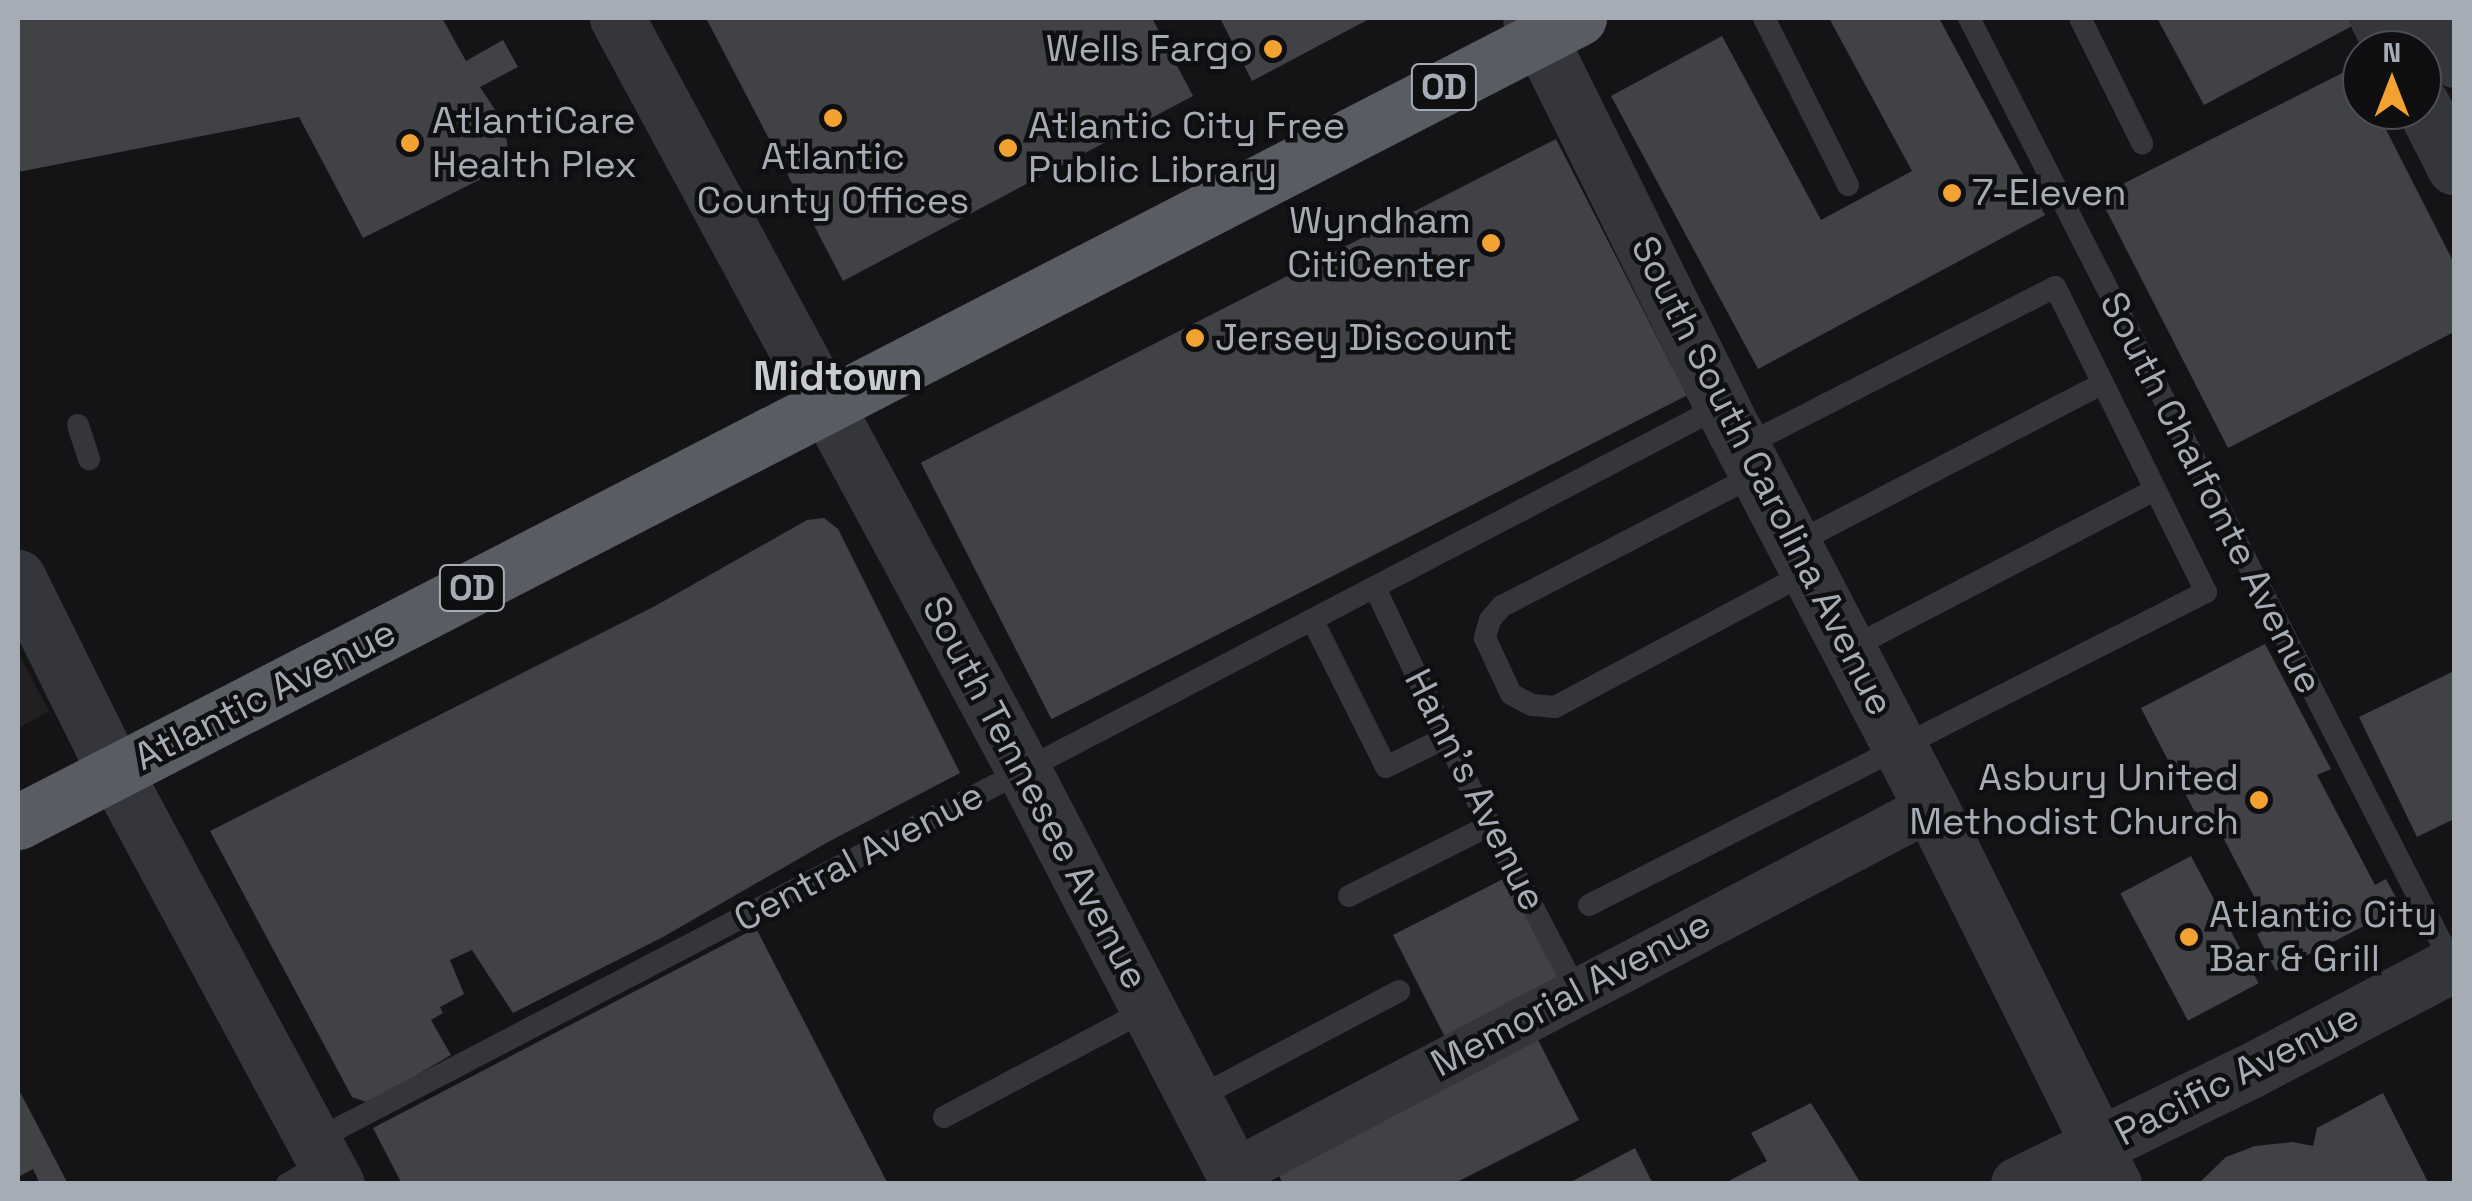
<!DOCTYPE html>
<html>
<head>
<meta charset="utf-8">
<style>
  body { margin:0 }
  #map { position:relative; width:2472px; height:1201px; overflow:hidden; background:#141416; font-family:"Space Grotesk",sans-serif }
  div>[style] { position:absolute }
  .built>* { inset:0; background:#202023 }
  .building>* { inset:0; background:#404246; transform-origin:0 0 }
  .service>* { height:22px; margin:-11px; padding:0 11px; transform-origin:11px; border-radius:11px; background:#35363b }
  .minor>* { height:48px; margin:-24px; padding:0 24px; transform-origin:24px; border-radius:24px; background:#35363b }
  .tertiary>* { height:55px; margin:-27.5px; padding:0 27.5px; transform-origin:27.5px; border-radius:27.5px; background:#35363b }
  .trunk>* { height:55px; margin:-27.5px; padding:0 27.5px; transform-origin:27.5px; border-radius:27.5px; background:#595c63 }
  .dots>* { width:28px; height:28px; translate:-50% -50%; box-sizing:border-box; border:5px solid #0f0f11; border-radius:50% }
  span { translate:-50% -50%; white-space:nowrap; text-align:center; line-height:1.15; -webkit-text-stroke:9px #0f0f11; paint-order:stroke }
  .shield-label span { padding:2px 8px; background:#0f0f11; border:2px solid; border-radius:8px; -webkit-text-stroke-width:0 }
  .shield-label { font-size:35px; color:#a6acb6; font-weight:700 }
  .poi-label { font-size:38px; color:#a6acb6 }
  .right { translate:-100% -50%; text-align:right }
  .left { translate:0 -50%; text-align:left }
  .street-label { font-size:38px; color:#a6acb6 }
  .neighbourhood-label { font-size:40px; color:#c7cbd2; font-weight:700 }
  .frame { position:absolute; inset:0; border:20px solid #a6acb6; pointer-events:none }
  .north { position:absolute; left:2342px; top:30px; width:100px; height:100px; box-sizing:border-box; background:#0f0f11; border:2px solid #4b4e53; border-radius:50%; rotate:0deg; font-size:28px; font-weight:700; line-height:40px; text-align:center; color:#a6acb6 }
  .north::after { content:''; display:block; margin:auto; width:35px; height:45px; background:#f2a230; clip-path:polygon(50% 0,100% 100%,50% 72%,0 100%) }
</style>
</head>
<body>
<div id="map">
  <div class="built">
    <div style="clip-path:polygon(18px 652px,49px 711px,18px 728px)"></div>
  </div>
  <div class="building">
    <div style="clip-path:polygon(18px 18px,442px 18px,466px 61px,503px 40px,518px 67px,480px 87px,503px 122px,511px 164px,363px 238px,299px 117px,18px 172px)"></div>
    <div style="clip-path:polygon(706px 18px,1152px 18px,1193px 96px,843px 281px)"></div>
    <div style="clip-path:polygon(1220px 18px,1371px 18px,1252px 81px)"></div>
    <div style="clip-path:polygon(1829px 18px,1939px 18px,2045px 215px,1758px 369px,1611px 96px,1722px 36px,1821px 220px,1912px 171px)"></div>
    <div style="clip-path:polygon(2157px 18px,2348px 18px,2352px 26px,2204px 105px)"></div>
    <div style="clip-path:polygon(2354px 67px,2362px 83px,2362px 110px,2376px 110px,2454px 263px,2454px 332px,2228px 448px,2099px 196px)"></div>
    <div style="left:1556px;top:139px;width:288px;height:713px;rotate:63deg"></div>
    <div style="clip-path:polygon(824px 518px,838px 529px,960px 773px,828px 842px,663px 937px,513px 1013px,472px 950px,450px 960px,464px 994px,440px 1007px,443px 1013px,431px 1020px,451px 1055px,369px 1103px,352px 1097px,210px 831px,655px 606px,807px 520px)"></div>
    <div style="clip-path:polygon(2265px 644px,2331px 769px,2317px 775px,2375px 885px,2386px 879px,2401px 907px,2276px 971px,2257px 934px,2270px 927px,2216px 824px,2204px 830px,2141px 708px)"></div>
    <div style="clip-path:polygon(2454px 671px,2454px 819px,2417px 837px,2359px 717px)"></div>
    <div style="left:2191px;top:856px;width:144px;height:80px;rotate:62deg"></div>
    <div style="left:1507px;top:877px;width:120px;height:128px;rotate:63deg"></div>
    <div style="clip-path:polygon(756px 928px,888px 1184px,402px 1184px,373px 1128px)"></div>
    <div style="clip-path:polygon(1535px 1034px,1579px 1120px,1453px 1184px,1283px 1184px,1274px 1165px)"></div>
    <div style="clip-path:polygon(18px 1088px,68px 1184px,40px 1184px,33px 1169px,20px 1176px,18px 1172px)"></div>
    <div style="clip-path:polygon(2383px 1093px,2429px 1184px,2198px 1184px,2226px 1157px,2255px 1146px,2293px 1142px,2313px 1146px,2317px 1128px)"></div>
    <div style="clip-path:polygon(1811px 1103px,1860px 1182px,1723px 1184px,1767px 1161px,1751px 1133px)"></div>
    <div style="clip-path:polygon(1635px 1148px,1653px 1184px,1567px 1184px)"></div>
  </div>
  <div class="service">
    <div style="left:1764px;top:18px;width:187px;rotate:63.3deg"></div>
    <div style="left:1969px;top:18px;width:1066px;rotate:62.93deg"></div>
    <div style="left:2080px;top:18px;width:140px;rotate:63.6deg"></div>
    <div style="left:78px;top:425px;width:36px;rotate:72deg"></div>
    <div style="left:1757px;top:474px;width:287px;rotate:152.6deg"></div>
    <div style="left:1502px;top:606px;width:18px;rotate:131deg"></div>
    <div style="left:1490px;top:620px;width:19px;rotate:106deg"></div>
    <div style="left:1485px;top:638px;width:62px;rotate:65.1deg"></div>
    <div style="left:1511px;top:694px;width:24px;rotate:28deg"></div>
    <div style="left:1532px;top:705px;width:23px;rotate:5deg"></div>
    <div style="left:1555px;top:707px;width:287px;rotate:-28.1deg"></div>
    <div style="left:1794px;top:544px;width:346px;rotate:-27.5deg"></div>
    <div style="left:1375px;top:588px;width:221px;rotate:64.5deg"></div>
    <div style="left:1470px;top:787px;width:229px;rotate:62.4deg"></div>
    <div style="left:1313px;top:621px;width:163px;rotate:63.4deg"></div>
    <div style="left:1386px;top:767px;width:68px;rotate:-26.2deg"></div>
    <div style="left:1849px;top:649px;width:345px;rotate:-27.5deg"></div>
    <div style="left:1349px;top:896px;width:158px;rotate:-26.7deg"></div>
    <div style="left:1589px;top:905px;width:692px;rotate:-26.9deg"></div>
    <div style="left:2206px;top:592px;width:340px;rotate:-116.3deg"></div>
    <div style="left:2055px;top:287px;width:351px;rotate:152.9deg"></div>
    <div style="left:1195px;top:1099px;width:231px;rotate:-27.9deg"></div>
    <div style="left:944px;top:1117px;width:231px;rotate:-27.9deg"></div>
    <div style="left:314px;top:1141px;width:1590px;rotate:-27.58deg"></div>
    <div style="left:287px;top:1184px;width:44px;rotate:-30.1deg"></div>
  </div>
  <div class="minor">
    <div style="left:2099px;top:1146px;width:42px;rotate:63.4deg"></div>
    <div style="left:1234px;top:1173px;width:787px;rotate:-27.7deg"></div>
  </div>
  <div class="tertiary">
    <div style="left:617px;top:18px;width:856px;rotate:61.61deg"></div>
    <div style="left:1024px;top:771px;width:466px;rotate:62.5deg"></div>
    <div style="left:1530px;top:18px;width:462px;rotate:63.7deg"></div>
    <div style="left:1735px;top:432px;width:423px;rotate:62.4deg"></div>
    <div style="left:1931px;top:807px;width:378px;rotate:63.6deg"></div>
    <div style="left:2377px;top:18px;width:36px;rotate:62deg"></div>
    <div style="left:2433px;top:18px;width:47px;rotate:63.4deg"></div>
    <div style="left:2422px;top:104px;width:71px;rotate:63.1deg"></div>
    <div style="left:18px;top:577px;width:218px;rotate:63.6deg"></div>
    <div style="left:115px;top:772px;width:468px;rotate:61.7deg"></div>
    <div style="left:2018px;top:1184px;width:256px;rotate:-26deg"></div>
    <div style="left:2248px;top:1072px;width:233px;rotate:-27.7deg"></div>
  </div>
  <div class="trunk">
    <div style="left:18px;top:822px;width:1756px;rotate:-27.25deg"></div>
  </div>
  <div class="dots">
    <div style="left:1273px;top:49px;background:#f2a230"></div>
    <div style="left:833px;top:118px;background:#f2a230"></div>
    <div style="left:410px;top:143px;background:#f2a230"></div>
    <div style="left:1008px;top:148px;background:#f2a230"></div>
    <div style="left:1952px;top:193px;background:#f2a230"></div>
    <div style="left:1491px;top:243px;background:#f2a230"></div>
    <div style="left:1195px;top:338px;background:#f2a230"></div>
    <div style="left:2259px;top:800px;background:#f2a230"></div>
    <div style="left:2189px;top:937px;background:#f2a230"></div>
  </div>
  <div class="shield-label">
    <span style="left:1444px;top:87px">OD</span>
    <span style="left:472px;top:588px">OD</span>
  </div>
  <div class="poi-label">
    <span class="right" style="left:1253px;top:49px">Wells Fargo</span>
    <span class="left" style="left:432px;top:143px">AtlantiCare<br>Health Plex</span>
    <span class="left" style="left:1028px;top:148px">Atlantic City Free<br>Public Library</span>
    <span style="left:833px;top:179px">Atlantic<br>County Offices</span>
    <span class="left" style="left:1972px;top:193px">7-Eleven</span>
    <span class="right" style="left:1471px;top:243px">Wyndham<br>CitiCenter</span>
    <span class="left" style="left:1215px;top:338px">Jersey Discount</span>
    <span class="right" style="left:2239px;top:800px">Asbury United<br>Methodist Church</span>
    <span class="left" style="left:2209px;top:937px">Atlantic City<br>Bar &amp; Grill</span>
  </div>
  <div class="street-label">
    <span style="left:1762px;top:476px;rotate:63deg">South South Carolina Avenue</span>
    <span style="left:2211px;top:493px;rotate:63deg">South Chalfonte Avenue</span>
    <span style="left:265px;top:695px;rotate:-27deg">Atlantic Avenue</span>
    <span style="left:1475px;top:790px;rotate:63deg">Hann's Avenue</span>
    <span style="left:1035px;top:793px;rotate:62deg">South Tennesee Avenue</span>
    <span style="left:859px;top:857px;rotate:-28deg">Central Avenue</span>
    <span style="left:1571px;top:994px;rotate:-28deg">Memorial Avenue</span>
    <span style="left:2237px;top:1075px;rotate:-27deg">Pacific Avenue</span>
  </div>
  <div class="neighbourhood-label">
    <span style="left:838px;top:377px">Midtown</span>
  </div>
  <div class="frame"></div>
  <div class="north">N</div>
</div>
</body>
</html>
